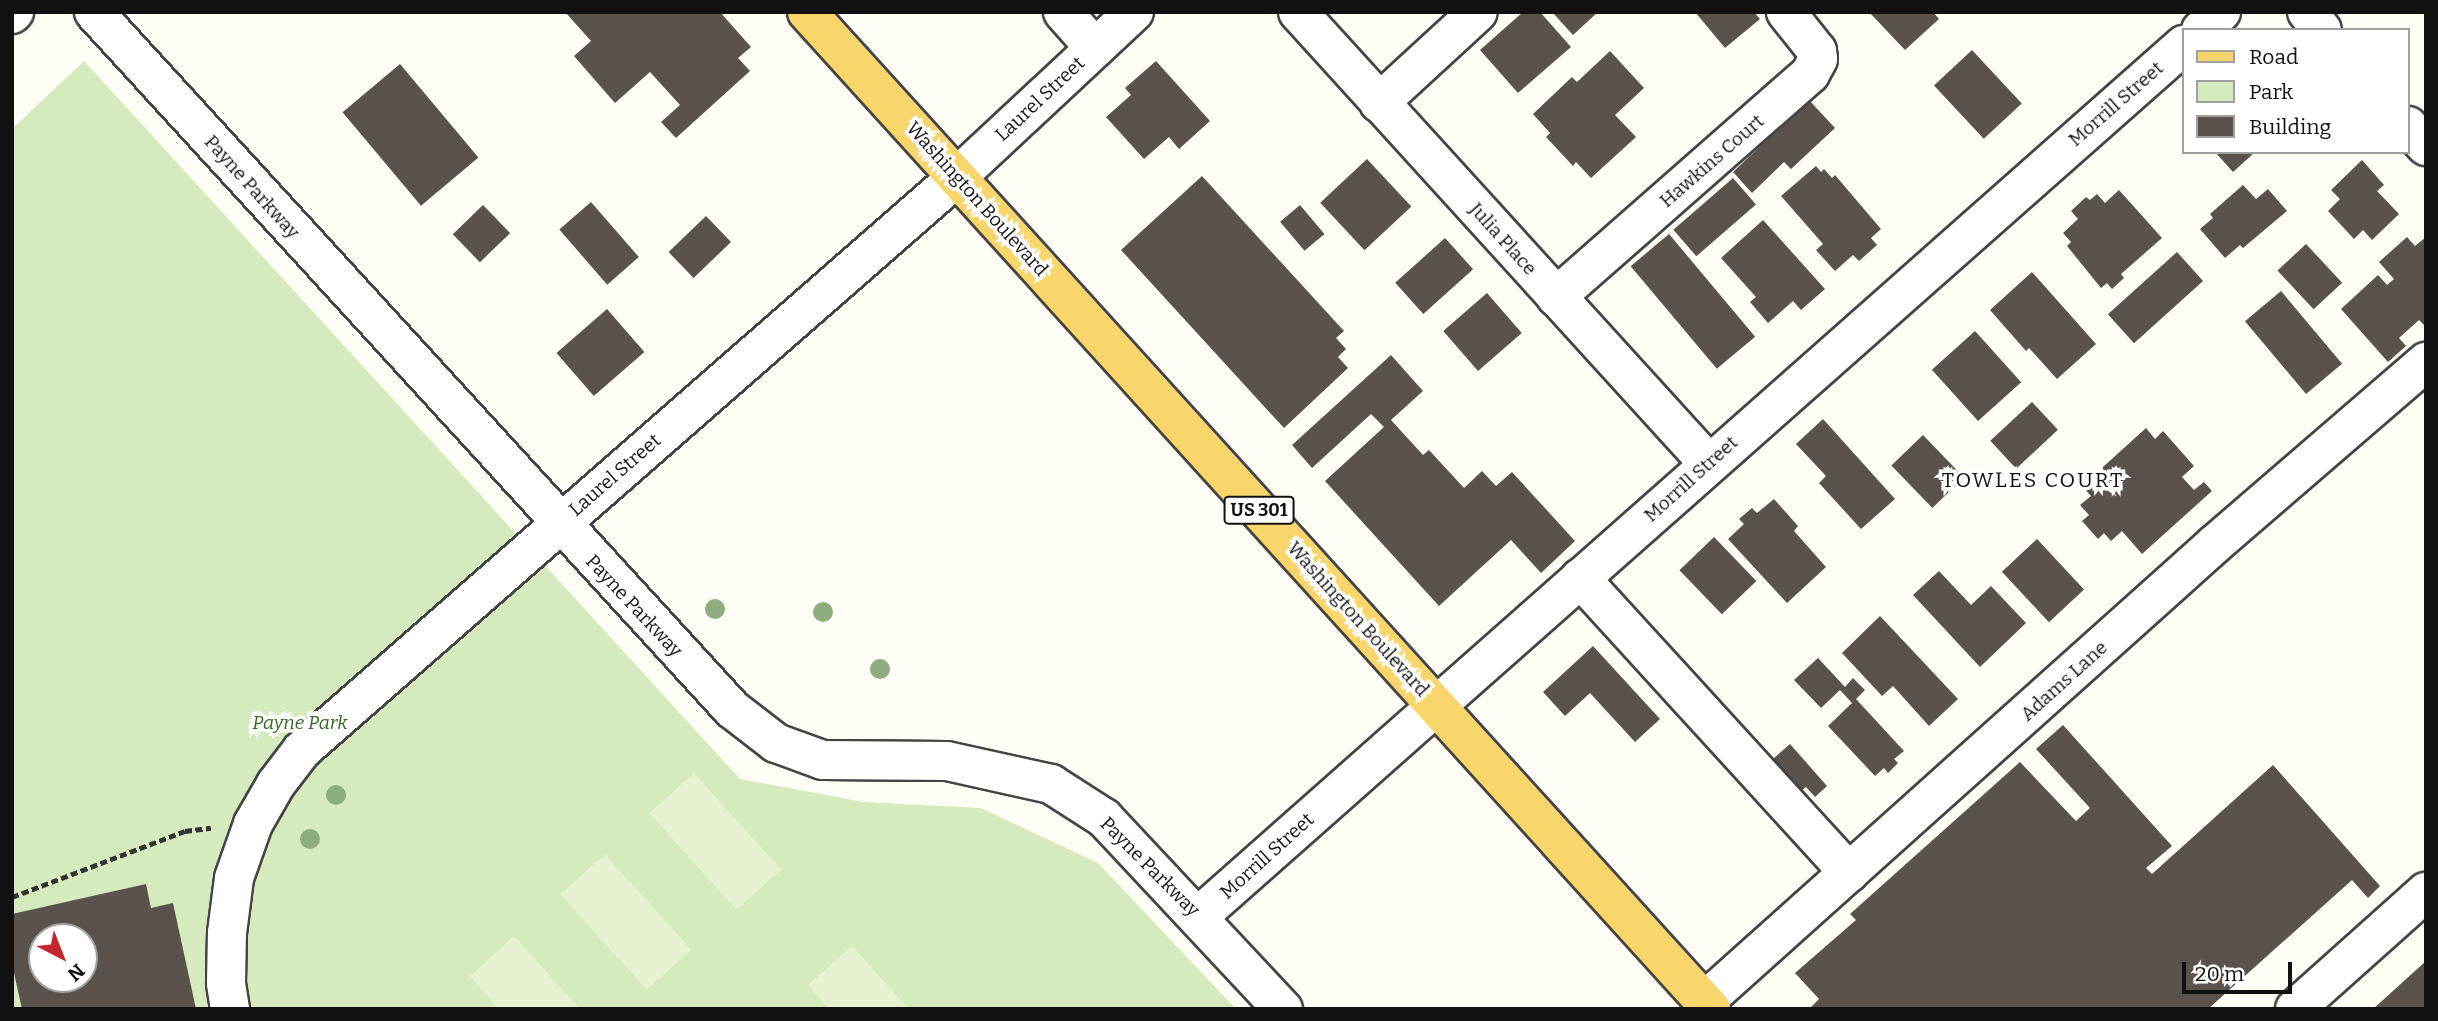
<!DOCTYPE html>
<html>
<head>
<meta charset="utf-8">
<style>
  body { margin:0 }
  #map { position:relative; width:2438px; height:1021px; overflow:hidden; background:#fffdf5; font-family:Bitter,serif }
  div>[style] { position:absolute }
  .green>* { inset:0; background:#d5ebbd }
  .pitch>* { inset:0; background:#e6f2cf; transform-origin:0 0 }
  .building>* { inset:0; background:#5a524d; transform-origin:0 0 }
  .path>* { height:4.5px; margin-top:-2.25px; transform-origin:0; background:repeating-linear-gradient(90deg,#333 0 7px,transparent 0 10.5px) }
  .roads { filter:drop-shadow(2px 0 #444) drop-shadow(-2px 0 #444) drop-shadow(0 2px #444) drop-shadow(0 -2px #444) }
  .minor>* { height:38px; margin:-19px; padding:0 19px; transform-origin:19px; border-radius:19px; background:#fff }
  .major>* { height:38px; margin:-19px; padding:0 19px; transform-origin:19px; border-radius:19px; background:#f9d66b }
  .trees>* { width:20px; height:20px; margin:-10px; border-radius:50%; background:#8dad7f }
  span { translate:-50% -50%; white-space:nowrap; text-align:center; line-height:1.15; -webkit-text-stroke:7px #fff; paint-order:stroke }
  .shield-label span { padding:2px 5px; background:#fff; border:2px solid; border-radius:5px; -webkit-text-stroke-width:0 }
  .shield-label { font-size:18px; color:#111; font-weight:700 }
  .street-label { font-size:19px; color:#111 }
  .park-label { font-size:19px; color:#2f6b1f; font-style:italic }
  .neighbourhood-label { font-size:21px; color:#111; letter-spacing:2px }
  .frame { position:absolute; inset:0; border:14px solid #111; pointer-events:none }
  .legend { position:absolute; left:2182px; top:28px; width:228px; height:126px; box-sizing:border-box; background:#fff; border:2px solid #a0a0a0; margin:0; padding:9px 12px; list-style:none; font-size:21px; color:#111 }
  .legend li { display:flex; align-items:center; gap:14px; height:35px }
  .legend b { width:35px; border:2px solid #a0a0a0 }
  .north { position:absolute; left:28px; top:923px; width:70px; height:70px; box-sizing:border-box; background:#fff; border:2px solid #a0a0a0; border-radius:50%; rotate:138deg; font-size:19px; font-weight:700; line-height:28px; text-align:center; color:#111 }
  .north::after { content:''; display:block; margin:auto; width:24px; height:32px; background:#c4262e; clip-path:polygon(50% 0,100% 100%,50% 72%,0 100%) }
  .scale { position:absolute; left:2182px; top:962px; width:110px; height:32px; box-sizing:border-box; border:4px solid #111; border-top:0; padding-left:9px; font-size:21px; line-height:24px; white-space:nowrap; color:#111; -webkit-text-stroke:5px #fff; paint-order:stroke }
</style>
</head>
<body>
<div id="map">
  <div class="green">
    <div style="clip-path:polygon(evenodd,84px 61px,740px 779px,864px 802px,981px 808px,1098px 863px,1236px 1009px,12px 1009px,12px 129px,84px 61px,42px 937px,84px 937px,84px 979px,42px 979px,42px 937px)"></div>
  </div>
  <div class="pitch">
    <div style="left:694px;top:773px;width:130px;height:60px;rotate:48deg"></div>
    <div style="left:605px;top:854px;width:129px;height:60px;rotate:48deg"></div>
    <div style="clip-path:polygon(514px 936px,580px 1009px,499px 1009px,470px 976px)"></div>
    <div style="clip-path:polygon(852px 946px,909px 1009px,829px 1009px,808px 985px)"></div>
  </div>
  <div class="building">
    <div style="clip-path:polygon(565px 12px,720px 12px,751px 47px,738px 58px,750px 71px,676px 138px,661px 122px,680px 105px,650px 72px,615px 103px,574px 56px,591px 41px)"></div>
    <div style="clip-path:polygon(1523px 12px,1540px 12px,1571px 47px,1518px 93px,1480px 50px)"></div>
    <div style="clip-path:polygon(1552px 12px,1598px 12px,1573px 35px)"></div>
    <div style="clip-path:polygon(1695px 12px,1754px 12px,1760px 19px,1725px 48px)"></div>
    <div style="clip-path:polygon(1869px 12px,1933px 12px,1939px 19px,1905px 50px)"></div>
    <div style="left:1972px;top:50px;width:73px;height:52px;rotate:47deg"></div>
    <div style="clip-path:polygon(1610px 51px,1644px 88px,1615px 115px,1636px 137px,1591px 178px,1576px 162px,1573px 166px,1546px 137px,1550px 133px,1533px 114px,1572px 77px,1577px 82px)"></div>
    <div style="clip-path:polygon(1156px 61px,1210px 121px,1179px 149px,1169px 137px,1144px 159px,1106px 117px,1131px 95px,1125px 88px)"></div>
    <div style="left:400px;top:64px;width:122px;height:75px;rotate:50deg"></div>
    <div style="clip-path:polygon(1809px 100px,1835px 128px,1791px 169px,1784px 162px,1752px 193px,1733px 172px)"></div>
    <div style="clip-path:polygon(2215px 152px,2255px 152px,2233px 172px)"></div>
    <div style="left:1367px;top:159px;width:65px;height:64px;rotate:47deg"></div>
    <div style="clip-path:polygon(2362px 160px,2384px 185px,2377px 191px,2399px 214px,2372px 240px,2363px 230px,2354px 239px,2328px 211px,2340px 199px,2331px 190px)"></div>
    <div style="clip-path:polygon(1816px 166px,1821px 172px,1824px 169px,1832px 178px,1835px 175px,1881px 229px,1871px 238px,1877px 245px,1859px 261px,1853px 255px,1835px 271px,1816px 250px,1823px 244px,1781px 196px)"></div>
    <div style="clip-path:polygon(1202px 176px,1344px 331px,1336px 338px,1346px 349px,1338px 357px,1348px 368px,1284px 428px,1121px 250px)"></div>
    <div style="left:1733px;top:178px;width:35px;height:79px;rotate:49deg"></div>
    <div style="clip-path:polygon(2243px 185px,2256px 199px,2268px 189px,2287px 211px,2243px 248px,2240px 245px,2225px 258px,2200px 229px,2213px 218px,2210px 214px)"></div>
    <div style="clip-path:polygon(2119px 190px,2162px 238px,2121px 274px,2124px 278px,2112px 289px,2107px 283px,2101px 288px,2067px 246px,2071px 242px,2063px 233px,2078px 219px,2071px 211px,2086px 197px,2090px 200px,2097px 194px,2105px 203px)"></div>
    <div style="left:591px;top:202px;width:73px;height:42px;rotate:49deg"></div>
    <div style="left:483px;top:205px;width:39px;height:42px;rotate:46deg"></div>
    <div style="left:1300px;top:205px;width:38px;height:26px;rotate:50deg"></div>
    <div style="left:706px;top:216px;width:36px;height:52px;rotate:46deg"></div>
    <div style="clip-path:polygon(1763px 220px,1825px 289px,1801px 310px,1793px 301px,1768px 323px,1750px 302px,1756px 297px,1721px 258px)"></div>
    <div style="left:1669px;top:234px;width:134px;height:50px;rotate:50deg"></div>
    <div style="clip-path:polygon(2407px 237px,2415px 246px,2426px 237px,2426px 327px,2419px 320px,2399px 338px,2406px 346px,2388px 362px,2341px 309px,2378px 275px,2387px 285px,2394px 279px,2379px 262px)"></div>
    <div style="left:1445px;top:238px;width:42px;height:67px;rotate:48deg"></div>
    <div style="left:2306px;top:244px;width:53px;height:39px;rotate:47deg"></div>
    <div style="left:2177px;top:252px;width:39px;height:93px;rotate:48deg"></div>
    <div style="clip-path:polygon(2032px 272px,2096px 344px,2057px 379px,2029px 348px,2026px 351px,1990px 310px)"></div>
    <div style="left:2281px;top:291px;width:95px;height:47px;rotate:50deg"></div>
    <div style="left:1487px;top:293px;width:53px;height:58px;rotate:49deg"></div>
    <div style="left:607px;top:309px;width:57px;height:67px;rotate:49deg"></div>
    <div style="left:1975px;top:331px;width:69px;height:58px;rotate:48deg"></div>
    <div style="clip-path:polygon(1391px 355px,1423px 391px,1391px 420px,1423px 455px,1429px 450px,1464px 488px,1482px 471px,1496px 486px,1512px 472px,1575px 541px,1541px 573px,1511px 540px,1439px 606px,1325px 481px,1384px 427px,1371px 414px,1312px 468px,1292px 445px)"></div>
    <div style="left:2032px;top:402px;width:38px;height:57px;rotate:47deg"></div>
    <div style="clip-path:polygon(1823px 419px,1895px 499px,1861px 529px,1819px 483px,1826px 476px,1796px 444px)"></div>
    <div style="clip-path:polygon(2146px 428px,2155px 439px,2163px 431px,2194px 466px,2182px 477px,2194px 490px,2204px 482px,2212px 491px,2142px 554px,2122px 531px,2111px 541px,2104px 533px,2098px 539px,2082px 521px,2089px 515px,2080px 505px,2091px 496px,2082px 486px)"></div>
    <div style="left:1923px;top:435px;width:59px;height:44px;rotate:46deg"></div>
    <div style="clip-path:polygon(1774px 499px,1798px 526px,1794px 531px,1826px 567px,1787px 603px,1728px 539px,1744px 524px,1739px 519px,1752px 508px,1757px 513px)"></div>
    <div style="left:1714px;top:537px;width:61px;height:48px;rotate:46deg"></div>
    <div style="left:2037px;top:539px;width:69px;height:48px;rotate:47deg"></div>
    <div style="clip-path:polygon(1939px 571px,1971px 605px,1991px 586px,2026px 623px,1980px 667px,1913px 595px)"></div>
    <div style="clip-path:polygon(1880px 616px,1958px 699px,1929px 726px,1893px 686px,1882px 696px,1842px 653px)"></div>
    <div style="clip-path:polygon(1593px 646px,1660px 719px,1635px 742px,1590px 693px,1565px 716px,1543px 692px)"></div>
    <div style="clip-path:polygon(1818px 658px,1845px 687px,1853px 678px,1865px 690px,1856px 699px,1904px 751px,1894px 759px,1898px 763px,1888px 773px,1884px 768px,1875px 776px,1828px 726px,1852px 703px,1840px 690px,1821px 708px,1794px 680px)"></div>
    <div style="clip-path:polygon(2063px 725px,2172px 846px,2146px 868px,2152px 874px,2273px 765px,2380px 886px,2368px 898px,2352px 880px,2208px 1009px,1809px 1009px,1819px 999px,1795px 973px,1856px 920px,1850px 914px,2020px 762px,2076px 821px,2090px 808px,2036px 749px)"></div>
    <div style="clip-path:polygon(1790px 744px,1827px 786px,1815px 797px,1806px 787px,1792px 799px,1764px 767px)"></div>
    <div style="clip-path:polygon(evenodd,146px 884px,151px 908px,173px 903px,196px 1009px,22px 1009px,12px 964px,12px 914px,146px 884px,42px 937px,84px 937px,84px 979px,42px 979px,42px 937px)"></div>
    <div style="clip-path:polygon(2426px 961px,2426px 1009px,2373px 1009px)"></div>
  </div>
  <div class="path">
    <div style="left:12px;top:897px;width:185px;rotate:-20.9deg"></div>
    <div style="left:185px;top:831px;width:26px;rotate:-7deg"></div>
  </div>
  <div class="roads">
    <div class="minor">
      <div style="left:94px;top:12px;width:945px;rotate:47.53deg"></div>
      <div style="left:732px;top:709px;width:56px;rotate:37.7deg"></div>
      <div style="left:776px;top:743px;width:50px;rotate:19.9deg"></div>
      <div style="left:823px;top:760px;width:124px;rotate:0.5deg"></div>
      <div style="left:947px;top:761px;width:107px;rotate:12.5deg"></div>
      <div style="left:1051px;top:784px;width:63px;rotate:32.7deg"></div>
      <div style="left:1104px;top:818px;width:262px;rotate:46.9deg"></div>
      <div style="left:1063px;top:12px;width:48px;rotate:48.4deg"></div>
      <div style="left:1298px;top:12px;width:611px;rotate:47.72deg"></div>
      <div style="left:2307px;top:12px;width:23px;rotate:50deg"></div>
      <div style="left:12px;top:14px;width:3px;rotate:-45deg"></div>
      <div style="left:2201px;top:30px;width:27px;rotate:-42deg"></div>
      <div style="left:1379px;top:103px;width:134px;rotate:-42.6deg"></div>
      <div style="left:2408px;top:126px;width:27px;rotate:48deg"></div>
      <div style="left:1556px;top:297px;width:338px;rotate:-41.3deg"></div>
      <div style="left:1810px;top:74px;width:17px;rotate:-62deg"></div>
      <div style="left:1818px;top:59px;width:8px;rotate:-97deg"></div>
      <div style="left:1817px;top:51px;width:50px;rotate:-128.5deg"></div>
      <div style="left:1580px;top:578px;width:399px;rotate:47.6deg"></div>
      <div style="left:1199px;top:916px;width:1315px;rotate:-41.49deg"></div>
      <div style="left:1704px;top:1002px;width:686px;rotate:-41.87deg"></div>
      <div style="left:2215px;top:544px;width:279px;rotate:-40.8deg"></div>
      <div style="left:230px;top:1009px;width:26px;rotate:-99deg"></div>
      <div style="left:226px;top:983px;width:50px;rotate:-88.9deg"></div>
      <div style="left:227px;top:933px;width:55px;rotate:-82.7deg"></div>
      <div style="left:234px;top:878px;width:57px;rotate:-70.6deg"></div>
      <div style="left:253px;top:824px;width:46px;rotate:-60.1deg"></div>
      <div style="left:276px;top:784px;width:43px;rotate:-52.6deg"></div>
      <div style="left:302px;top:750px;width:870px;rotate:-41.18deg"></div>
      <div style="left:957px;top:177px;width:242px;rotate:-43deg"></div>
      <div style="left:2295px;top:1009px;width:176px;rotate:-41.8deg"></div>
    </div>
    <div class="major">
      <div style="left:807px;top:12px;width:1346px;rotate:47.8deg"></div>
    </div>
  </div>
  <div class="trees">
    <div style="left:715px;top:609px"></div>
    <div style="left:823px;top:612px"></div>
    <div style="left:880px;top:669px"></div>
    <div style="left:336px;top:795px"></div>
    <div style="left:310px;top:839px"></div>
  </div>
  <div class="shield-label">
    <span style="left:1259px;top:510px">US 301</span>
  </div>
  <div class="street-label">
    <span style="left:1040px;top:99px;rotate:-43deg">Laurel Street</span>
    <span style="left:2116px;top:104px;rotate:-41deg">Morrill Street</span>
    <span style="left:1712px;top:161px;rotate:-41deg">Hawkins Court</span>
    <span style="left:252px;top:187px;rotate:48deg">Payne Parkway</span>
    <span style="left:977px;top:199px;rotate:48deg">Washington Boulevard</span>
    <span style="left:1503px;top:239px;rotate:48deg">Julia Place</span>
    <span style="left:615px;top:475px;rotate:-41deg">Laurel Street</span>
    <span style="left:1691px;top:479px;rotate:-42deg">Morrill Street</span>
    <span style="left:634px;top:606px;rotate:47deg">Payne Parkway</span>
    <span style="left:1358px;top:619px;rotate:48deg">Washington Boulevard</span>
    <span style="left:2064px;top:681px;rotate:-42deg">Adams Lane</span>
    <span style="left:1267px;top:856px;rotate:-42deg">Morrill Street</span>
    <span style="left:1150px;top:867px;rotate:45deg">Payne Parkway</span>
  </div>
  <div class="park-label">
    <span style="left:300px;top:723px">Payne Park</span>
  </div>
  <div class="neighbourhood-label">
    <span style="left:2033px;top:480px">TOWLES COURT</span>
  </div>
  <div class="frame"></div>
  <ul class="legend">
  <li><b style="height:9px;background:#f9d66b"></b>Road</li>
  <li><b style="height:19px;background:#d5ebbd"></b>Park</li>
  <li><b style="height:19px;background:#5a524d"></b>Building</li>
  </ul>
  <div class="north">N</div>
  <div class="scale">20 m</div>
</div>
</body>
</html>
